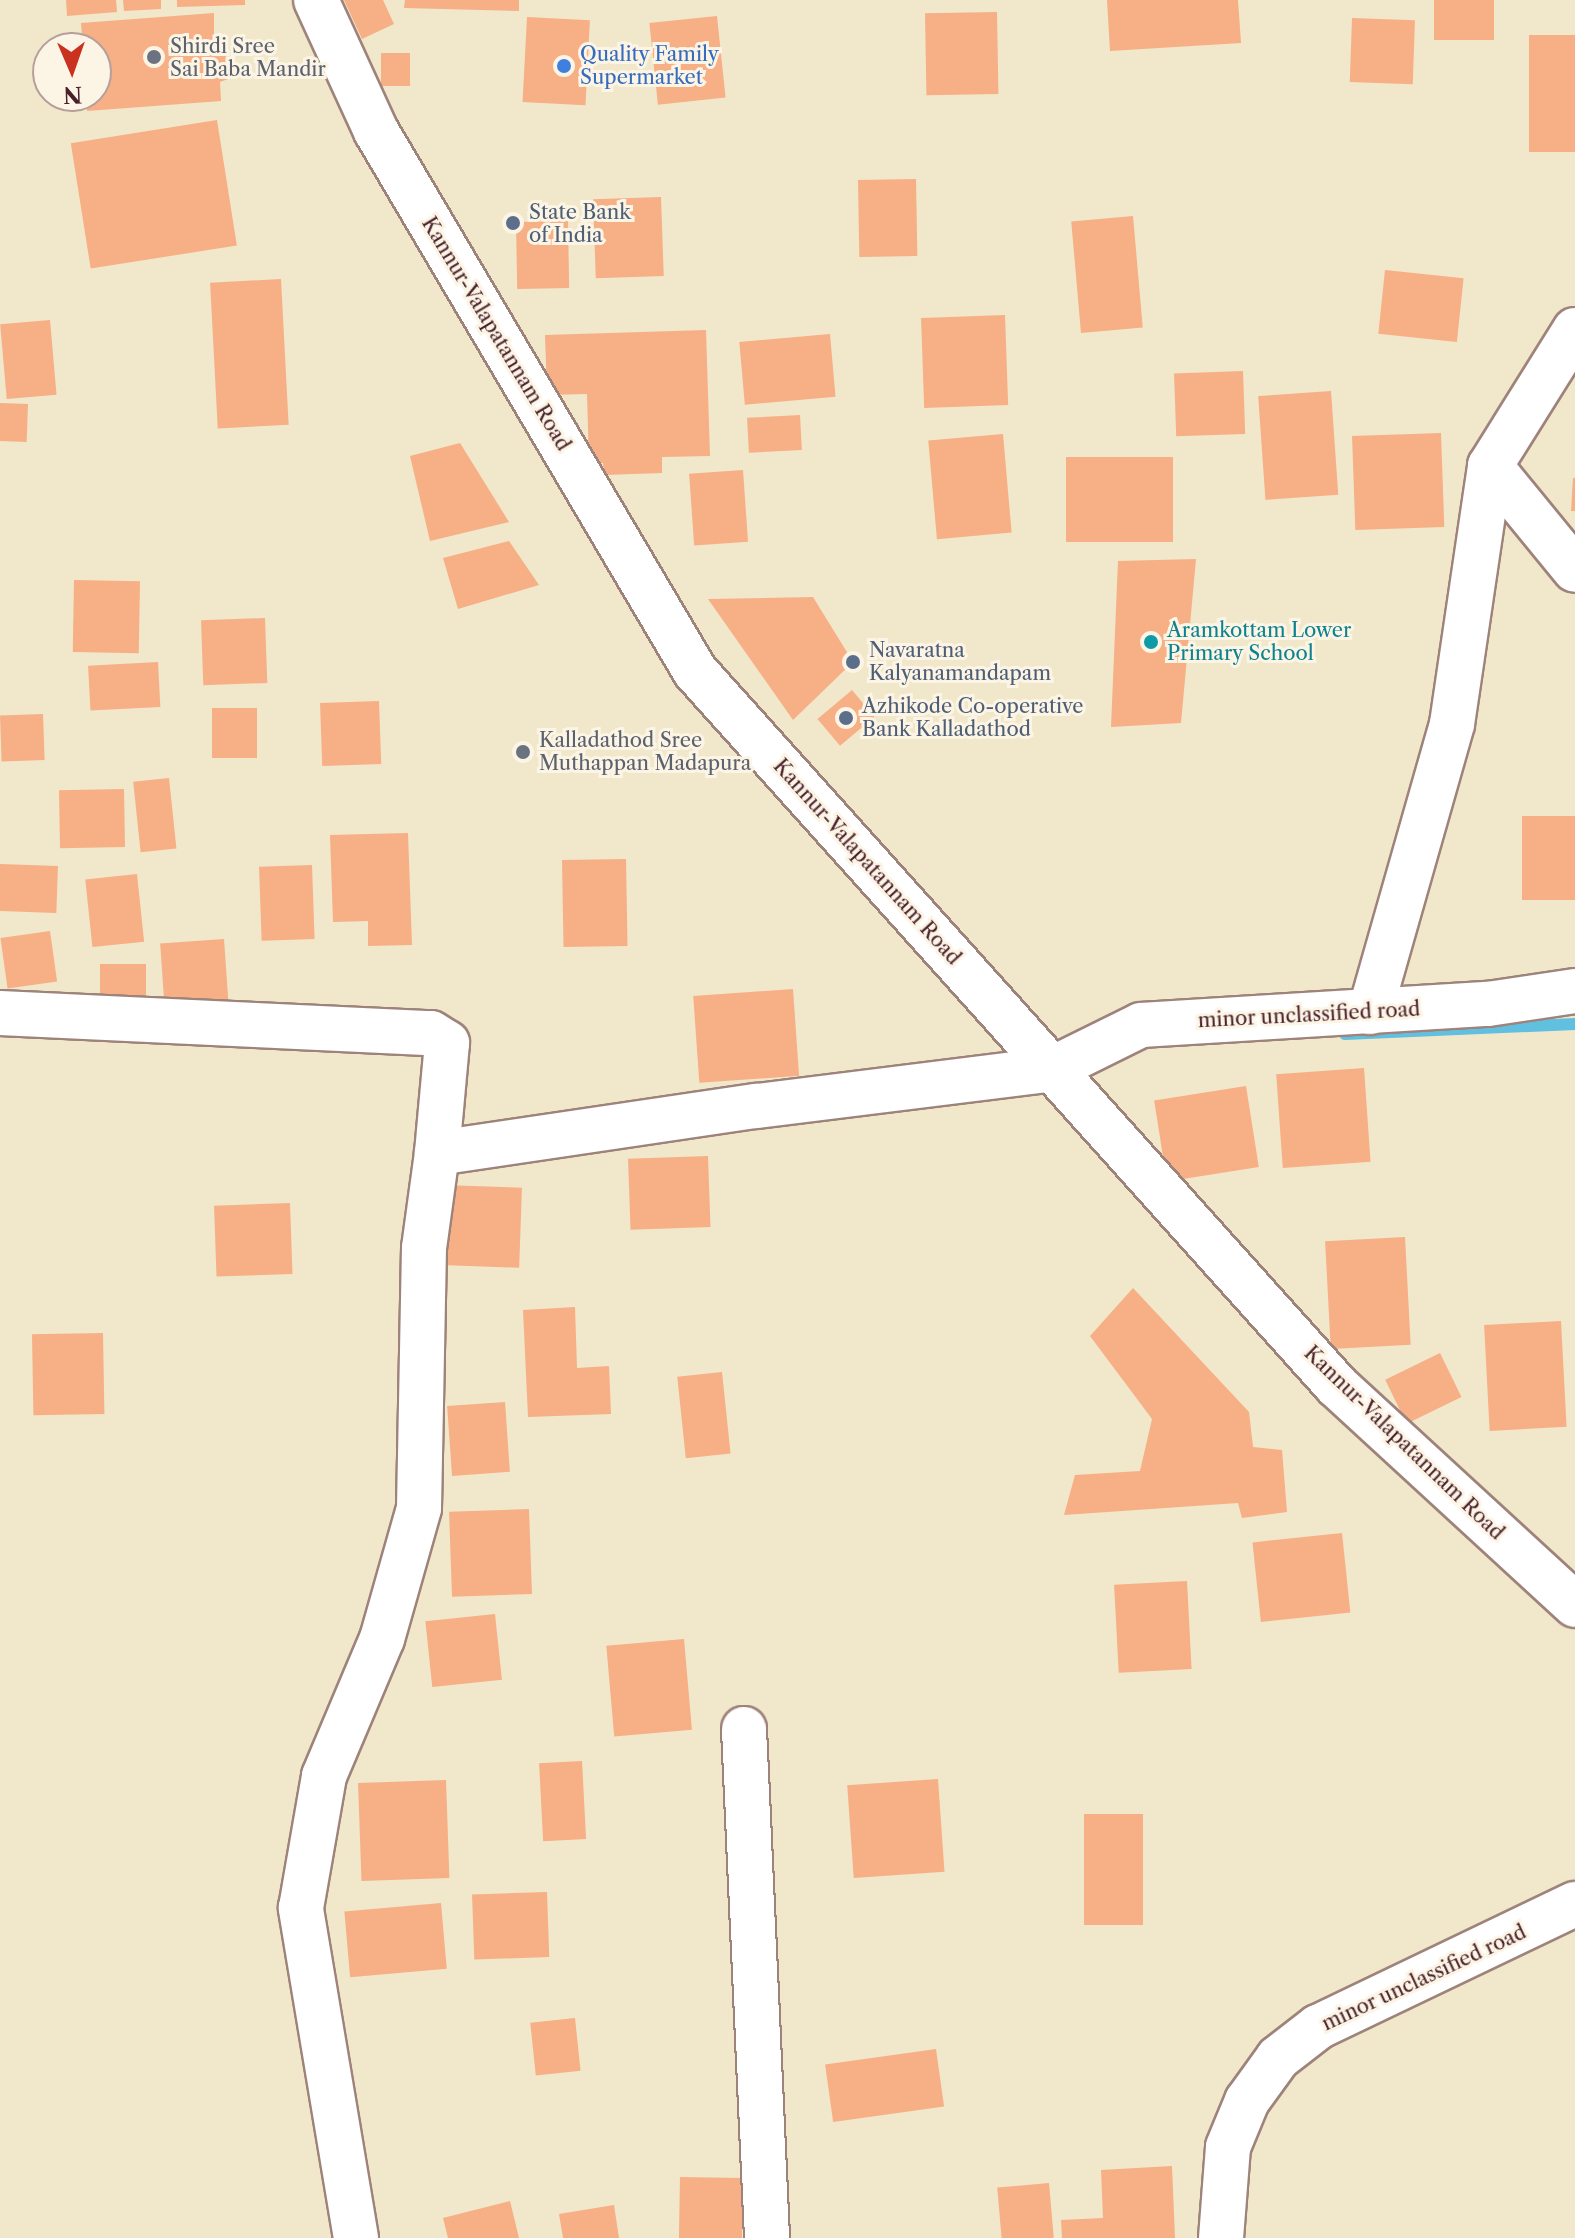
<!DOCTYPE html>
<html>
<head>
<meta charset="utf-8">
<style>
  body { margin:0 }
  #map { position:relative; width:1575px; height:2238px; overflow:hidden; background:#f1e7cb; font-family:"Libre Caslon Text",serif }
  div>[style] { position:absolute }
  .stream>* { height:12px; margin:-6px; padding:0 6px; transform-origin:6px; border-radius:6px; background:#61bfdf }
  .building>* { inset:0; background:#f7af86; transform-origin:0 0 }
  .roads { filter:drop-shadow(2px 0 #9e837b) drop-shadow(-2px 0 #9e837b) drop-shadow(0 2px #9e837b) drop-shadow(0 -2px #9e837b) }
  .street>* { height:44px; margin:-22px; padding:0 22px; transform-origin:22px; border-radius:22px; background:#fff }
  .secondary>* { height:44px; margin:-22px; padding:0 22px; transform-origin:22px; border-radius:22px; background:#fff }
  .dots>* { width:22px; height:22px; translate:-50% -50%; box-sizing:border-box; border:4px solid #fcf5e5; border-radius:50% }
  span { translate:-50% -50%; white-space:nowrap; text-align:center; line-height:1.15; -webkit-text-stroke:6px #fcf5e5; paint-order:stroke }
  .worship-label { font-size:20px; color:#5b616d }
  .left { translate:0 -50%; text-align:left }
  .shop-label { font-size:20px; color:#366cbe }
  .service-label { font-size:20px; color:#4e5e75 }
  .street-label { font-size:20px; color:#4a1f2b }
  .culture-label { font-size:20px; color:#0d838f }
  .north { position:absolute; left:32px; top:32px; width:80px; height:80px; box-sizing:border-box; background:#fcf5e5; border:2px solid #b59f9b; border-radius:50%; rotate:178deg; font-size:22px; font-weight:700; line-height:32px; text-align:center; color:#4a1f2b }
  .north::after { content:''; display:block; margin:auto; width:28px; height:36px; background:#c8321e; clip-path:polygon(50% 0,100% 100%,50% 72%,0 100%) }
</style>
</head>
<body>
<div id="map">
  <div class="stream">
    <div style="left:1345px;top:1034px;width:230px;rotate:-2.5deg"></div>
  </div>
  <div class="building">
    <div style="clip-path:polygon(66px 0,116px 0,117px 12px,67px 16px)"></div>
    <div style="clip-path:polygon(123px 0,161px 0,161px 9px,124px 11px)"></div>
    <div style="clip-path:polygon(177px 0,245px 0,245px 5px,177px 7px)"></div>
    <div style="clip-path:polygon(344px 0,383px 0,394px 24px,362px 39px)"></div>
    <div style="clip-path:polygon(405px 0,519px 0,519px 11px,404px 8px)"></div>
    <div style="clip-path:polygon(1107px 0,1238px 0,1241px 43px,1110px 51px)"></div>
    <div style="left:1434px;top:0;width:60px;height:40px"></div>
    <div style="left:997px;top:12px;width:82px;height:72px;rotate:89deg"></div>
    <div style="clip-path:polygon(214px 13px,214px 39px,224px 38px,228px 79px,220px 82px,221px 101px,87px 111px,86px 96px,96px 96px,96px 48px,83px 48px,81px 23px)"></div>
    <div style="left:717px;top:16px;width:82px;height:68px;rotate:84deg"></div>
    <div style="left:527px;top:17px;width:63px;height:85px;rotate:3deg"></div>
    <div style="left:1352px;top:18px;width:63px;height:64px;rotate:2deg"></div>
    <div style="left:1529px;top:35px;width:46px;height:117px"></div>
    <div style="left:381px;top:53px;width:29px;height:33px"></div>
    <div style="left:217px;top:120px;width:127px;height:148px;rotate:81deg"></div>
    <div style="left:916px;top:179px;width:77px;height:58px;rotate:89deg"></div>
    <div style="left:661px;top:197px;width:79px;height:68px;rotate:88deg"></div>
    <div style="left:1133px;top:216px;width:112px;height:62px;rotate:85deg"></div>
    <div style="left:568px;top:221px;width:67px;height:52px;rotate:89deg"></div>
    <div style="left:1385px;top:270px;width:79px;height:64px;rotate:6deg"></div>
    <div style="left:281px;top:279px;width:146px;height:71px;rotate:87deg"></div>
    <div style="left:1005px;top:315px;width:90px;height:84px;rotate:88deg"></div>
    <div style="left:50px;top:320px;width:75px;height:50px;rotate:85deg"></div>
    <div style="clip-path:polygon(706px 330px,710px 456px,662px 457px,662px 473px,604px 475px,603px 463px,589px 463px,587px 394px,547px 395px,545px 335px)"></div>
    <div style="left:830px;top:334px;width:63px;height:91px;rotate:85deg"></div>
    <div style="left:1243px;top:371px;width:63px;height:69px;rotate:88deg"></div>
    <div style="left:1331px;top:391px;width:104px;height:73px;rotate:86deg"></div>
    <div style="left:0;top:403px;width:28px;height:38px;rotate:2deg"></div>
    <div style="left:800px;top:415px;width:35px;height:53px;rotate:87deg"></div>
    <div style="left:1441px;top:433px;width:94px;height:89px;rotate:88deg"></div>
    <div style="left:1003px;top:434px;width:99px;height:75px;rotate:85deg"></div>
    <div style="clip-path:polygon(460px 443px,509px 522px,430px 541px,410px 456px)"></div>
    <div style="left:1173px;top:457px;width:85px;height:107px;rotate:90deg"></div>
    <div style="left:743px;top:470px;width:72px;height:54px;rotate:86deg"></div>
    <div style="clip-path:polygon(1573px 478px,1575px 478px,1575px 511px,1571px 511px)"></div>
    <div style="clip-path:polygon(509px 541px,539px 585px,458px 609px,443px 558px)"></div>
    <div style="clip-path:polygon(1196px 559px,1181px 723px,1111px 727px,1118px 561px)"></div>
    <div style="left:74px;top:580px;width:66px;height:72px;rotate:1deg"></div>
    <div style="clip-path:polygon(813px 597px,853px 662px,793px 720px,708px 599px)"></div>
    <div style="left:265px;top:618px;width:65px;height:64px;rotate:88deg"></div>
    <div style="left:158px;top:662px;width:45px;height:70px;rotate:87deg"></div>
    <div style="left:852px;top:690px;width:35px;height:45px;rotate:50deg"></div>
    <div style="left:379px;top:701px;width:63px;height:59px;rotate:88deg"></div>
    <div style="left:212px;top:708px;width:45px;height:50px"></div>
    <div style="left:43px;top:714px;width:46px;height:43px;rotate:88deg"></div>
    <div style="left:169px;top:778px;width:71px;height:36px;rotate:84deg"></div>
    <div style="left:124px;top:789px;width:58px;height:65px;rotate:89deg"></div>
    <div style="left:1575px;top:816px;width:84px;height:53px;rotate:90deg"></div>
    <div style="clip-path:polygon(408px 833px,412px 945px,368px 946px,368px 921px,333px 922px,330px 835px)"></div>
    <div style="left:626px;top:859px;width:87px;height:64px;rotate:89deg"></div>
    <div style="left:0;top:864px;width:58px;height:47px;rotate:2deg"></div>
    <div style="left:312px;top:865px;width:74px;height:53px;rotate:88deg"></div>
    <div style="left:137px;top:874px;width:68px;height:52px;rotate:84deg"></div>
    <div style="left:50px;top:931px;width:51px;height:50px;rotate:82deg"></div>
    <div style="left:224px;top:939px;width:70px;height:64px;rotate:86deg"></div>
    <div style="left:100px;top:964px;width:46px;height:47px"></div>
    <div style="left:793px;top:989px;width:87px;height:100px;rotate:86deg"></div>
    <div style="left:1364px;top:1068px;width:94px;height:88px;rotate:86deg"></div>
    <div style="left:1246px;top:1086px;width:82px;height:93px;rotate:81deg"></div>
    <div style="left:708px;top:1156px;width:71px;height:80px;rotate:88deg"></div>
    <div style="left:443px;top:1185px;width:79px;height:80px;rotate:2deg"></div>
    <div style="left:290px;top:1203px;width:71px;height:76px;rotate:88deg"></div>
    <div style="left:1405px;top:1237px;width:108px;height:80px;rotate:87deg"></div>
    <div style="clip-path:polygon(1133px 1288px,1249px 1412px,1253px 1447px,1282px 1450px,1287px 1512px,1242px 1518px,1238px 1503px,1064px 1515px,1075px 1475px,1140px 1471px,1152px 1419px,1090px 1336px)"></div>
    <div style="clip-path:polygon(575px 1307px,577px 1368px,609px 1366px,611px 1414px,528px 1417px,523px 1310px)"></div>
    <div style="left:1561px;top:1321px;width:106px;height:77px;rotate:87deg"></div>
    <div style="left:103px;top:1333px;width:81px;height:71px;rotate:89deg"></div>
    <div style="left:1440px;top:1353px;width:49px;height:61px;rotate:64deg"></div>
    <div style="left:722px;top:1372px;width:82px;height:45px;rotate:84deg"></div>
    <div style="left:505px;top:1402px;width:70px;height:58px;rotate:86deg"></div>
    <div style="left:529px;top:1509px;width:85px;height:80px;rotate:88deg"></div>
    <div style="left:1342px;top:1533px;width:80px;height:90px;rotate:84deg"></div>
    <div style="left:1187px;top:1581px;width:88px;height:73px;rotate:87deg"></div>
    <div style="left:495px;top:1614px;width:66px;height:70px;rotate:84deg"></div>
    <div style="left:684px;top:1639px;width:91px;height:78px;rotate:85deg"></div>
    <div style="left:582px;top:1761px;width:78px;height:43px;rotate:87deg"></div>
    <div style="left:938px;top:1779px;width:93px;height:91px;rotate:86deg"></div>
    <div style="left:446px;top:1780px;width:98px;height:88px;rotate:88deg"></div>
    <div style="left:1084px;top:1814px;width:59px;height:111px"></div>
    <div style="left:547px;top:1892px;width:65px;height:75px;rotate:88deg"></div>
    <div style="left:441px;top:1903px;width:66px;height:97px;rotate:85deg"></div>
    <div style="left:575px;top:2018px;width:53px;height:45px;rotate:84deg"></div>
    <div style="left:936px;top:2049px;width:58px;height:112px;rotate:82deg"></div>
    <div style="clip-path:polygon(1172px 2166px,1175px 2238px,1062px 2238px,1061px 2220px,1103px 2218px,1101px 2170px)"></div>
    <div style="left:680px;top:2177px;width:63px;height:61px;rotate:1deg"></div>
    <div style="left:1049px;top:2183px;width:55px;height:52px;rotate:85deg"></div>
    <div style="clip-path:polygon(510px 2201px,519px 2238px,448px 2238px,443px 2218px)"></div>
    <div style="clip-path:polygon(614px 2205px,619px 2238px,563px 2238px,559px 2214px)"></div>
  </div>
  <div class="roads">
    <div class="street">
      <div style="left:1575px;top:330px;width:160px;rotate:122deg"></div>
      <div style="left:1490px;top:466px;width:134px;rotate:50.7deg"></div>
      <div style="left:1370px;top:1012px;width:299px;rotate:-74.1deg"></div>
      <div style="left:1452px;top:724px;width:261px;rotate:-81.6deg"></div>
      <div style="left:0;top:1013px;width:431px;rotate:2.7deg"></div>
      <div style="left:431px;top:1033px;width:19px;rotate:32deg"></div>
      <div style="left:447px;top:1043px;width:110px;rotate:95.2deg"></div>
      <div style="left:437px;top:1153px;width:323px;rotate:-8.4deg"></div>
      <div style="left:757px;top:1106px;width:297px;rotate:-7.1deg"></div>
      <div style="left:1052px;top:1069px;width:99px;rotate:-26.3deg"></div>
      <div style="left:1141px;top:1025px;width:348px;rotate:-3.5deg"></div>
      <div style="left:1488px;top:1004px;width:88px;rotate:-8.5deg"></div>
      <div style="left:744px;top:1729px;width:510px;rotate:87.41deg"></div>
      <div style="left:356px;top:2238px;width:335px;rotate:-99.5deg"></div>
      <div style="left:301px;top:1908px;width:134px;rotate:-80.1deg"></div>
      <div style="left:324px;top:1776px;width:149px;rotate:-67.1deg"></div>
      <div style="left:382px;top:1639px;width:136px;rotate:-74.2deg"></div>
      <div style="left:419px;top:1508px;width:260px;rotate:-88.9deg"></div>
      <div style="left:424px;top:1248px;width:96px;rotate:-82.2deg"></div>
      <div style="left:1221px;top:2238px;width:91px;rotate:-85.6deg"></div>
      <div style="left:1228px;top:2147px;width:50px;rotate:-67.6deg"></div>
      <div style="left:1247px;top:2101px;width:53px;rotate:-54.2deg"></div>
      <div style="left:1278px;top:2058px;width:51px;rotate:-37.8deg"></div>
      <div style="left:1318px;top:2027px;width:285px;rotate:-25.6deg"></div>
    </div>
    <div class="secondary">
      <div style="left:316px;top:0;width:144px;rotate:65.4deg"></div>
      <div style="left:376px;top:131px;width:627px;rotate:59.43deg"></div>
      <div style="left:695px;top:671px;width:960px;rotate:48.08deg"></div>
      <div style="left:1336px;top:1385px;width:325px;rotate:42.6deg"></div>
    </div>
  </div>
  <div class="dots">
    <div style="left:154px;top:57px;background:#6b7280"></div>
    <div style="left:564px;top:66px;background:#3f7fe0"></div>
    <div style="left:513px;top:223px;background:#5c6f8a"></div>
    <div style="left:1151px;top:642px;background:#0f9aa8"></div>
    <div style="left:853px;top:662px;background:#5c6f8a"></div>
    <div style="left:846px;top:718px;background:#5c6f8a"></div>
    <div style="left:523px;top:752px;background:#6b7280"></div>
  </div>
  <div class="worship-label">
    <span class="left" style="left:170px;top:58px">Shirdi Sree<br>Sai Baba Mandir</span>
    <span class="left" style="left:539px;top:752px">Kalladathod Sree<br>Muthappan Madapura</span>
  </div>
  <div class="shop-label">
    <span class="left" style="left:580px;top:66px">Quality Family<br>Supermarket</span>
  </div>
  <div class="service-label">
    <span class="left" style="left:529px;top:224px">State Bank<br>of India</span>
    <span class="left" style="left:869px;top:662px">Navaratna<br>Kalyanamandapam</span>
    <span class="left" style="left:862px;top:718px">Azhikode Co-operative<br>Bank Kalladathod</span>
  </div>
  <div class="street-label">
    <span style="left:496px;top:334px;rotate:59deg">Kannur-Valapatannam Road</span>
    <span style="left:867px;top:862px;rotate:48deg">Kannur-Valapatannam Road</span>
    <span style="left:1309px;top:1015px;rotate:-3deg">minor unclassified road</span>
    <span style="left:1404px;top:1443px;rotate:44deg">Kannur-Valapatannam Road</span>
    <span style="left:1424px;top:1978px;rotate:-25deg">minor unclassified road</span>
  </div>
  <div class="culture-label">
    <span class="left" style="left:1167px;top:642px">Aramkottam Lower<br>Primary School</span>
  </div>
  <div class="north">N</div>
</div>
</body>
</html>
